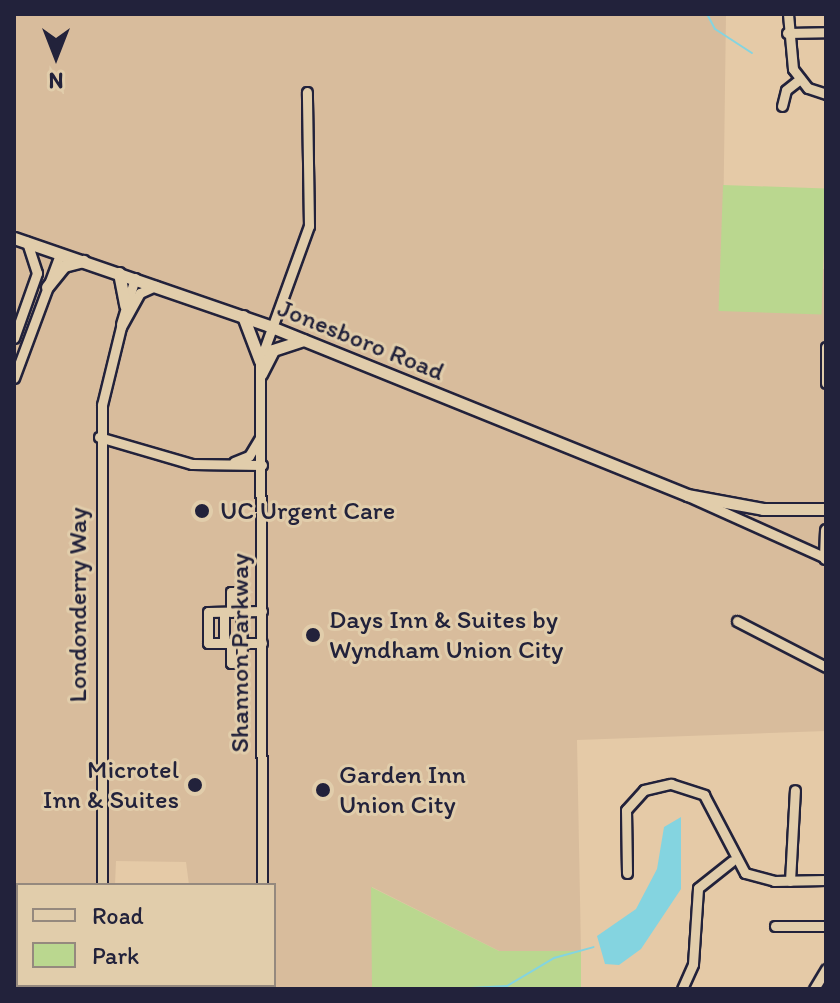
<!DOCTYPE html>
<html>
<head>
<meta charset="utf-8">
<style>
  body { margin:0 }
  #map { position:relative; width:840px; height:1003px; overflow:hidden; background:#e5caa7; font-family:Itim,sans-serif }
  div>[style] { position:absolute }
  .built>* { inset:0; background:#d8bc9c }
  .green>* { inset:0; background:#bad78f; transform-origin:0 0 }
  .water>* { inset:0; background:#84d4e0 }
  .stream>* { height:2px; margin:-1px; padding:0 1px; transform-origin:1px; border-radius:1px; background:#84d4e0 }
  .roads { filter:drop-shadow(2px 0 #22223b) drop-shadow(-2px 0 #22223b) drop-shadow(0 2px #22223b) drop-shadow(0 -2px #22223b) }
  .minor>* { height:9px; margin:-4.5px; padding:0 4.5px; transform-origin:4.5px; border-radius:4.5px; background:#e1cdab }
  .major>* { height:11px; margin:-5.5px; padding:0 5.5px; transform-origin:5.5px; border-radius:5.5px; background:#e1cdab }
  .dots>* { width:22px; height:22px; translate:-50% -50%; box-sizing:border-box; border:4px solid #e1cdab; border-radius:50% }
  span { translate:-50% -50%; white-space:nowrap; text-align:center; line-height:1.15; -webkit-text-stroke:6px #e1cdab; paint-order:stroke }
  .street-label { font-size:26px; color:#22223b }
  .poi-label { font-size:26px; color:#22223b }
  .left { translate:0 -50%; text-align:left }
  .right { translate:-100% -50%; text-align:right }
  .frame { position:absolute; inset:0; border:16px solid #22223b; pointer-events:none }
  .legend { position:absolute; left:16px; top:883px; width:260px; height:104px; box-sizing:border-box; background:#e1cdab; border:2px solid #95897e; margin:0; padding:10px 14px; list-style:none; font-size:24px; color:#22223b }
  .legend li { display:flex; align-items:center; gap:16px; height:40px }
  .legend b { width:40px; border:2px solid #95897e }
  .north { position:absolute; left:16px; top:16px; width:80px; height:80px; -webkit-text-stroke:6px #e1cdab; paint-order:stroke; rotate:180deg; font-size:22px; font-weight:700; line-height:32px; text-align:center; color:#22223b }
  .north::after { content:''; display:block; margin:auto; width:28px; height:36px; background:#22223b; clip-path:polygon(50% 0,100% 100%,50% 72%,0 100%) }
</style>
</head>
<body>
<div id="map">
  <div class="built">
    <div style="clip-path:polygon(evenodd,14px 14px,726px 14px,722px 310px,826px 268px,826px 731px,577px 740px,581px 951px,499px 951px,372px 887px,372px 989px,14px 989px,14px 14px,116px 861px,186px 862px,189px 885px,274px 885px,274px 985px,18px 985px,18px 885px,115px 885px,116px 861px)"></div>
  </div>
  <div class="green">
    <div style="left:723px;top:185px;width:103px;height:126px;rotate:2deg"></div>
    <div style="clip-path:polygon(371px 887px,499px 951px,581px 951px,581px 989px,372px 989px)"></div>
  </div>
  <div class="water">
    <div style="clip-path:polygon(681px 817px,681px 889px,641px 949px,619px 965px,605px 964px,597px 936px,636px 909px,657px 869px,664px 827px)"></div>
  </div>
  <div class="stream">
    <div style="left:707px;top:14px;width:17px;rotate:62deg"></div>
    <div style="left:715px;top:29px;width:44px;rotate:33deg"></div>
    <div style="left:453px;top:989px;width:54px;rotate:-3.2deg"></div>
    <div style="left:507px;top:986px;width:55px;rotate:-30.8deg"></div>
    <div style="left:554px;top:958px;width:41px;rotate:-15.4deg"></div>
  </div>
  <div class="roads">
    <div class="minor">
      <div style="left:788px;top:14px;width:55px;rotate:84.8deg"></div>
      <div style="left:793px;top:69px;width:24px;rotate:52deg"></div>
      <div style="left:808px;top:88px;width:19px;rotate:18deg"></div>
      <div style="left:787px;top:33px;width:39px;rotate:-1deg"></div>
      <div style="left:782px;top:106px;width:16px;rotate:-76deg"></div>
      <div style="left:786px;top:90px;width:18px;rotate:-38deg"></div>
      <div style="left:121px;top:324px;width:48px;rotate:-73.1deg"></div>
      <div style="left:14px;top:338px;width:69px;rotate:-70.5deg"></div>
      <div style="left:37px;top:273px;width:33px;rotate:-108deg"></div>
      <div style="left:826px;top:347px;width:36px;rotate:90deg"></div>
      <div style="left:14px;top:378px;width:132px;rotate:-69.6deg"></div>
      <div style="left:99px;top:437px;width:97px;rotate:16.2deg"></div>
      <div style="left:192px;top:464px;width:70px;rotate:0.8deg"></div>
      <div style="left:234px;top:462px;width:16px;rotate:-22deg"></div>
      <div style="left:249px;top:456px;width:21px;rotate:-59deg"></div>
      <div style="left:690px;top:497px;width:149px;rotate:24.2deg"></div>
      <div style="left:262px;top:611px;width:54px;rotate:178.9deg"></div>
      <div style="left:208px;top:612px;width:31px;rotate:90deg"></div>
      <div style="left:208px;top:643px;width:54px"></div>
      <div style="left:224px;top:612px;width:31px;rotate:90deg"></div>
      <div style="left:231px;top:612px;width:20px;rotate:-90deg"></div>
      <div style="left:231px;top:592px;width:11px"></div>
      <div style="left:242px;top:592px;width:20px;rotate:90deg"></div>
      <div style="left:737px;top:621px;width:100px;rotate:27.3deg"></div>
      <div style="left:231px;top:643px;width:20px;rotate:90deg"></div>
      <div style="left:231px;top:663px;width:11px;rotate:-5deg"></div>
      <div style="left:242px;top:662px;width:50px;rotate:-91.1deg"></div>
      <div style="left:627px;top:873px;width:63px;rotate:-90.9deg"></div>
      <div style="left:626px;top:810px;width:27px;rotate:-48deg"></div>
      <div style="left:644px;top:790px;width:28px;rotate:-13deg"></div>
      <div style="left:671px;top:784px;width:35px;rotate:18deg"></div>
      <div style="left:704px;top:795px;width:88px;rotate:62.3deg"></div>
      <div style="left:745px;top:873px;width:30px;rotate:15deg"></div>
      <div style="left:774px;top:881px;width:52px;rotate:-1.1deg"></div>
      <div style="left:790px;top:881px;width:91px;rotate:-86.9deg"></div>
      <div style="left:102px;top:885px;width:480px;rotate:-90deg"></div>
      <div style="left:102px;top:405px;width:80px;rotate:-76.3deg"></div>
      <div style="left:121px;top:327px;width:39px;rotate:-61deg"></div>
      <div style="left:140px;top:293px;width:17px;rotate:-25deg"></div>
      <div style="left:262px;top:885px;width:524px;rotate:-90.22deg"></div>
      <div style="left:260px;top:361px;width:144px;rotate:-70.1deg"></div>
      <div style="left:309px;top:226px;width:134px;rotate:-90.9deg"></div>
      <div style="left:775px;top:926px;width:51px"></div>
      <div style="left:14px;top:932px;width:4px"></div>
      <div style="left:246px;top:989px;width:4px;rotate:-76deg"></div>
      <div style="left:682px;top:989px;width:27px;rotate:-66deg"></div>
      <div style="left:693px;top:964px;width:76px;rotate:-86.2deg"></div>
      <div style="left:698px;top:888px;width:43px;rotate:-38.5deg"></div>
      <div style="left:814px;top:989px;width:23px;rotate:-59deg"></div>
    </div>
    <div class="major">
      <div style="left:14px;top:238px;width:270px;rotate:19deg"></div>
      <div style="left:269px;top:326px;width:451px;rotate:22deg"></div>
      <div style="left:687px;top:495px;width:77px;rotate:10.4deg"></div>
      <div style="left:763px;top:509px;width:63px"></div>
      <div style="left:119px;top:273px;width:33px;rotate:79deg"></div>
      <div style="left:47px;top:287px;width:27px;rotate:-51deg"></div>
      <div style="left:64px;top:266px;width:20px;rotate:-15deg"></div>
      <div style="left:243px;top:316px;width:48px;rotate:69.3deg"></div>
      <div style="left:261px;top:374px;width:27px;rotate:-63deg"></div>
      <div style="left:273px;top:350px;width:32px;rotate:-18deg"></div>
      <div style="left:825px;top:558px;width:28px;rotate:-88deg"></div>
    </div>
  </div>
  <div class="dots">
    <div style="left:202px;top:511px;background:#22223b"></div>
    <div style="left:313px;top:635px;background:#22223b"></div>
    <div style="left:195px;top:785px;background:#22223b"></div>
    <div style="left:323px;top:790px;background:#22223b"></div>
  </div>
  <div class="street-label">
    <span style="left:361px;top:340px;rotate:22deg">Jonesboro Road</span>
    <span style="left:78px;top:605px;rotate:-90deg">Londonderry Way</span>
    <span style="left:240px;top:653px;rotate:-90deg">Shannon Parkway</span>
  </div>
  <div class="poi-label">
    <span class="left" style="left:220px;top:511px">UC Urgent Care</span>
    <span class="left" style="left:329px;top:635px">Days Inn &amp; Suites by<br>Wyndham Union City</span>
    <span class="right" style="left:179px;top:785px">Microtel<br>Inn &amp; Suites</span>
    <span class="left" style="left:339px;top:790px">Garden Inn<br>Union City</span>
  </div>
  <div class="frame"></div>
  <ul class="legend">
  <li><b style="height:10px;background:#e1cdab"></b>Road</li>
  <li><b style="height:22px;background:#bad78f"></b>Park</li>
  </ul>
  <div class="north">N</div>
</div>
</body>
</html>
